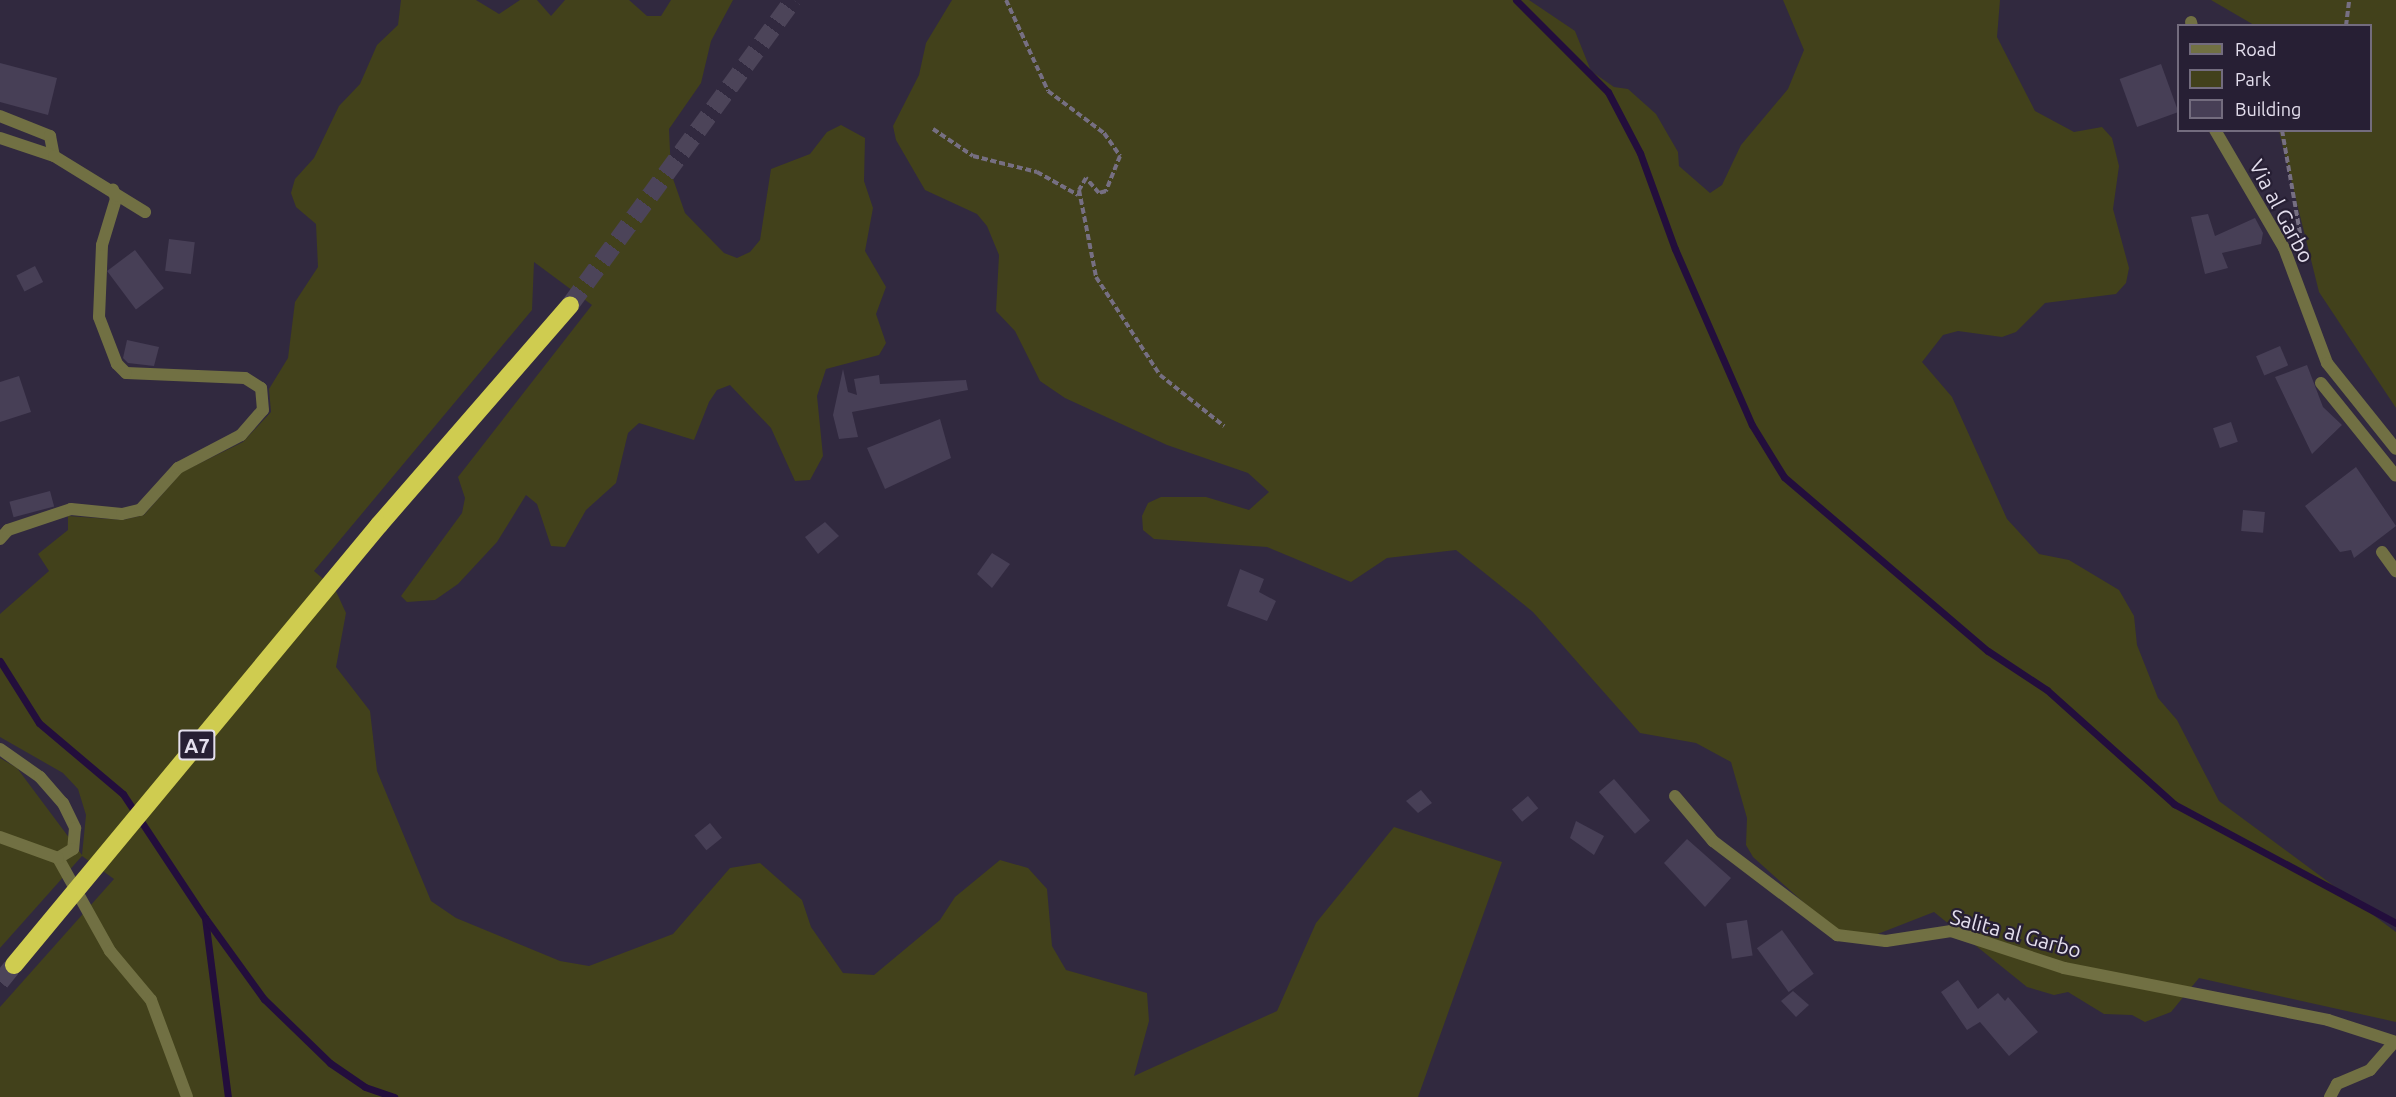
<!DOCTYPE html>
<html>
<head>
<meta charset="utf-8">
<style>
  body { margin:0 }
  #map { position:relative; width:2396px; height:1097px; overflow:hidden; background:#31293f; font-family:Ubuntu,sans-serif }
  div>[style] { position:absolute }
  .green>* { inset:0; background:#42411b }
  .stream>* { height:7px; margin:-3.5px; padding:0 3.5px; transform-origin:3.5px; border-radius:3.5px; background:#230e3c }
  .building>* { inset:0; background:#473f56; transform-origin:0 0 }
  .highway-tunnel>* { height:18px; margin-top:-9px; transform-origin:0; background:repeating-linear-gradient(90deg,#4c4459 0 18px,transparent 0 27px) }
  .path>* { height:4px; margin-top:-2px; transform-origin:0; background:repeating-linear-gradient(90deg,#766f82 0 6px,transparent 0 9px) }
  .lane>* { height:12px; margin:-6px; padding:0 6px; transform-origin:6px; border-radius:6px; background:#717043 }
  .street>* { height:12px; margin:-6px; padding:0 6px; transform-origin:6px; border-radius:6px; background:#717043 }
  .highway>* { height:18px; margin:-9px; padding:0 9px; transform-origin:9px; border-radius:9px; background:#cfcc50 }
  .highway-bridge>* { height:18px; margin:-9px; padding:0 9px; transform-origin:9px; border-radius:9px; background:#cfcc50 }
  span { translate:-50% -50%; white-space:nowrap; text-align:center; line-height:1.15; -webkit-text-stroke:4.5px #271f34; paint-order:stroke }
  .shield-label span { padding:2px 4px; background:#271f34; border:2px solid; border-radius:4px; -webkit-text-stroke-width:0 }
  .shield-label { font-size:20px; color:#e4dfee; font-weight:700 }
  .street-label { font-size:21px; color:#e4dfee }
  .legend { position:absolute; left:2177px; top:24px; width:195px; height:108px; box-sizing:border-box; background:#271f34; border:2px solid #736c7e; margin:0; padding:8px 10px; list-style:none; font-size:18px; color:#e4dfee }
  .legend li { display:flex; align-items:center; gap:12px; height:30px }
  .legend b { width:30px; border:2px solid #736c7e }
</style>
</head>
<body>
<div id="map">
  <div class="green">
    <div style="clip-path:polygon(401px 0,476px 0,499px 14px,520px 0,537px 0,551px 16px,565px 0,629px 0,647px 16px,661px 16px,671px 0,733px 0,711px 41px,701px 83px,669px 129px,671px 173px,685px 213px,724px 253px,737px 258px,750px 252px,760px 240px,771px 169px,810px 154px,827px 132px,841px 125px,865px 138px,864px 181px,873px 208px,865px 251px,886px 287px,876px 314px,886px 343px,879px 355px,826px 369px,817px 396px,823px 456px,810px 480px,795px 481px,771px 428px,730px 385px,717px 390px,709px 402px,694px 440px,639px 423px,628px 433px,616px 483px,586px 510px,565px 547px,551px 546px,537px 504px,526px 495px,497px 542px,458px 584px,435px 600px,407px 602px,401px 596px,462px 513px,465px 498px,458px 477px,592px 305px,534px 262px,532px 310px,314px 571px,335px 589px,346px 613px,336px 667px,370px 711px,377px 771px,431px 901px,456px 918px,560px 961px,589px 966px,673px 934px,730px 868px,760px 863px,802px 900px,811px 927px,843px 973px,874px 975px,940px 920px,955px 897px,1000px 860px,1028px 868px,1047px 889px,1052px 946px,1066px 970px,1147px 993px,1149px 1021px,1134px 1076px,1277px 1011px,1316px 923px,1394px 827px,1502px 862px,1418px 1097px,0 1097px,0 1007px,114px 879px,82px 856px,0 948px,0 758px,17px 768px,82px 855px,86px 815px,78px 789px,63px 773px,0 737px,0 614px,49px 571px,38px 554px,68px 530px,68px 516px,123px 520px,144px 515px,182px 472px,243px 442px,271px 412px,269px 389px,288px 358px,295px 302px,318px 267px,316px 224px,296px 207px,291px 193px,295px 179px,314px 158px,339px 106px,360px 84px,377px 45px,398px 25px)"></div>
    <div style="clip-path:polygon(952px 0,1529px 0,1575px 31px,1591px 71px,1614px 87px,1628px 89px,1656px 114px,1678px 152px,1679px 166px,1710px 193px,1722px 185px,1741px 145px,1788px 89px,1804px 50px,1783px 0,2000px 0,1997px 37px,2035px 111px,2074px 132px,2102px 127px,2112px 138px,2119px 166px,2113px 209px,2129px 268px,2126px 283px,2116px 294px,2045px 303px,2016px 332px,2002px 337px,1958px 331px,1943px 335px,1922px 362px,1952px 397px,2007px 519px,2039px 554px,2069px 560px,2119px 590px,2134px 616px,2137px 645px,2158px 698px,2177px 720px,2219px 801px,2396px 932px,2396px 1022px,2199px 978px,2171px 1012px,2145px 1022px,2132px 1015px,2104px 1014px,2068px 992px,2054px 995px,2027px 987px,1934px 912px,1870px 937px,1843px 931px,1830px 926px,1753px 857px,1746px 845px,1747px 818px,1731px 762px,1696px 743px,1640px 733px,1533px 612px,1456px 550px,1387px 558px,1351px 582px,1267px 547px,1154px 539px,1143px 530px,1142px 516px,1148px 503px,1161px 497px,1206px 497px,1249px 510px,1269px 492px,1248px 473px,1167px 445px,1065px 398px,1040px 381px,1015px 331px,996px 311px,999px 255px,987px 226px,977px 214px,925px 190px,896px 140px,893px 126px,919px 75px,926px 43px)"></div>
    <div style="clip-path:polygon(2211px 0,2396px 0,2396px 408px,2319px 292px,2279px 131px,2370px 130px,2370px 26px,2254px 25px)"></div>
  </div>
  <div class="stream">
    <div style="left:1516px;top:0;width:130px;rotate:45deg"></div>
    <div style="left:1608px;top:92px;width:69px;rotate:62.3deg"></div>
    <div style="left:1640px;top:153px;width:102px;rotate:70deg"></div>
    <div style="left:1675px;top:249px;width:192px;rotate:66.4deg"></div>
    <div style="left:1752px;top:425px;width:61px;rotate:58.4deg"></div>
    <div style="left:1784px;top:477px;width:268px;rotate:40.5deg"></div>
    <div style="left:1988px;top:651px;width:71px;rotate:33.5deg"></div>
    <div style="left:2047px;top:690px;width:171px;rotate:41.9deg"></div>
    <div style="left:2174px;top:804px;width:252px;rotate:28.2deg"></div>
    <div style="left:0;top:661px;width:73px;rotate:57.8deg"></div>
    <div style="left:39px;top:723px;width:110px;rotate:40.2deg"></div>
    <div style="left:123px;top:794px;width:149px;rotate:56.5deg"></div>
    <div style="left:205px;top:918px;width:180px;rotate:82.7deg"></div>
    <div style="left:206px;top:919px;width:99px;rotate:54.1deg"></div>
    <div style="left:264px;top:999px;width:92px;rotate:44.1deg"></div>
    <div style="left:330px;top:1063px;width:42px;rotate:34.4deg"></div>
    <div style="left:365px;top:1087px;width:31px;rotate:19deg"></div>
  </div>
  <div class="building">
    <div style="clip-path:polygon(0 63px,57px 78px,48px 115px,0 102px)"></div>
    <div style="left:2161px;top:64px;width:51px;height:44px;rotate:70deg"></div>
    <div style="clip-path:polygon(2208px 214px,2215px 236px,2255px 218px,2263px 233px,2261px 244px,2222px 253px,2228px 268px,2205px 274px,2191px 217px)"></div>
    <div style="left:169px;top:239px;width:26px;height:32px;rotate:7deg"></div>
    <div style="left:135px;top:250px;width:48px;height:35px;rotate:53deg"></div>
    <div style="left:35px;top:266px;width:18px;height:21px;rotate:63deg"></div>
    <div style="clip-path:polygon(127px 340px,159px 347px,154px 366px,128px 363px,123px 358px)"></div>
    <div style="left:2280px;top:346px;width:21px;height:26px;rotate:67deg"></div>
    <div style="clip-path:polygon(2307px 365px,2323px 407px,2342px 425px,2312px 454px,2275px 377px)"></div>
    <div style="clip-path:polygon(843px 369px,848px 392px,857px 395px,854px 379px,879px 375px,880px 384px,966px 380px,968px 390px,852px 412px,858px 437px,839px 439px,833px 415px)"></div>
    <div style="clip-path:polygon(19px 376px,31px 412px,0 422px,0 382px)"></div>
    <div style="clip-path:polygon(940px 419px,951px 458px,885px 489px,867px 448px)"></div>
    <div style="left:2231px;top:422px;width:21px;height:19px;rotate:71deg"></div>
    <div style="clip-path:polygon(2356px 467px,2396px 526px,2354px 558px,2351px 550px,2340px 552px,2305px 506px)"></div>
    <div style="left:50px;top:491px;width:16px;height:42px;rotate:75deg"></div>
    <div style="left:2243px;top:510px;width:22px;height:21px;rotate:5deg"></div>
    <div style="clip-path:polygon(825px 522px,839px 536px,818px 554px,805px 537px)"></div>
    <div style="clip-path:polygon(992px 553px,1010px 564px,992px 588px,977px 574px)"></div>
    <div style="clip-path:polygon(1240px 569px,1264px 579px,1259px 592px,1276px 601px,1267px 621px,1227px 606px)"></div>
    <div style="left:1614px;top:779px;width:55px;height:20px;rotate:49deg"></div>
    <div style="clip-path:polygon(1421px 790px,1432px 803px,1418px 813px,1406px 801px)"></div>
    <div style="left:1528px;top:796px;width:16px;height:21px;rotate:50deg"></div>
    <div style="clip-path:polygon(1576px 821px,1604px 836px,1594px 855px,1570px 838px)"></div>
    <div style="left:710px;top:823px;width:19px;height:20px;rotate:51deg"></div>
    <div style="clip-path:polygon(1687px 839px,1731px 878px,1705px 907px,1664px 863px)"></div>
    <div style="left:1747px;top:920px;width:36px;height:21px;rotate:81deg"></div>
    <div style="left:1782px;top:930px;width:54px;height:31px;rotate:54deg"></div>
    <div style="clip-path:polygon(1958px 980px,1978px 1009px,1998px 993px,2005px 1001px,2008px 997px,2038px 1032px,2009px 1056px,1980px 1022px,1967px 1030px,1941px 992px)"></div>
    <div style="clip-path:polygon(1793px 991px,1809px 1005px,1796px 1017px,1781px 1001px)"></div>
  </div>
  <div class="highway-tunnel">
    <div style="left:570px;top:305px;width:378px;rotate:-53.8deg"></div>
    <div style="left:0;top:982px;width:22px;rotate:-51deg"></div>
  </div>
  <div class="path">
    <div style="left:1006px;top:0;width:100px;rotate:65.2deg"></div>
    <div style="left:1048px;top:91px;width:70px;rotate:36.9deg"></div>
    <div style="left:1104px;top:133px;width:28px;rotate:55deg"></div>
    <div style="left:1120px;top:156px;width:38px;rotate:112deg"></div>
    <div style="left:1106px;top:191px;width:7px;rotate:164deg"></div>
    <div style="left:1099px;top:193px;width:20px;rotate:-131deg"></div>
    <div style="left:1086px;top:178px;width:14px;rotate:120deg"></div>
    <div style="left:1079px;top:190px;width:89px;rotate:78.9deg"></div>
    <div style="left:1096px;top:277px;width:117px;rotate:56.9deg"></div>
    <div style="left:1160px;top:375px;width:82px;rotate:38.6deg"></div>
    <div style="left:2346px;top:26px;width:26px;rotate:-83deg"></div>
    <div style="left:933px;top:129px;width:48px;rotate:34deg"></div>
    <div style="left:973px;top:156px;width:66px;rotate:14deg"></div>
    <div style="left:1037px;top:172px;width:47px;rotate:29.3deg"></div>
    <div style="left:2282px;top:130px;width:117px;rotate:80.1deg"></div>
  </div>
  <div class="lane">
    <div style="left:0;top:116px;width:54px;rotate:21.8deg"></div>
    <div style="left:50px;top:136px;width:20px;rotate:79deg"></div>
    <div style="left:2321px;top:383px;width:119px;rotate:51.1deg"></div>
    <div style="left:0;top:539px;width:12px;rotate:-48deg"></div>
    <div style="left:8px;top:530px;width:66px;rotate:-18.4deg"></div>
    <div style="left:71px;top:509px;width:51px;rotate:5.6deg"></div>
    <div style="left:122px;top:514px;width:18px;rotate:-13deg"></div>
    <div style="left:140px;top:510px;width:57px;rotate:-47.9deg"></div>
    <div style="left:178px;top:468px;width:71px;rotate:-27.6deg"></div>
    <div style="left:241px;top:435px;width:33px;rotate:-49deg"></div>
    <div style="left:263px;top:410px;width:22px;rotate:-95deg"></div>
    <div style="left:261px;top:388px;width:19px;rotate:-148deg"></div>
    <div style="left:245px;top:378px;width:119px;rotate:-177.6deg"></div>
    <div style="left:126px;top:373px;width:13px;rotate:-135deg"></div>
    <div style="left:117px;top:364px;width:50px;rotate:-111deg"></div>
    <div style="left:99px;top:317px;width:72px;rotate:-87.6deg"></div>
    <div style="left:102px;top:245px;width:48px;rotate:-73.1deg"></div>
    <div style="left:116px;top:199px;width:10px;rotate:-107deg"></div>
    <div style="left:58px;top:858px;width:107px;rotate:60.8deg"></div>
    <div style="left:110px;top:951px;width:64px;rotate:50.1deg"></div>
    <div style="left:151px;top:1000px;width:103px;rotate:69.6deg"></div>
  </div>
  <div class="street">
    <div style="left:2191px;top:22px;width:4px;rotate:76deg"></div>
    <div style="left:2215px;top:130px;width:137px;rotate:59.7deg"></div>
    <div style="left:2284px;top:248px;width:123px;rotate:69.5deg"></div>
    <div style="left:2327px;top:363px;width:110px;rotate:51.3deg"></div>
    <div style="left:0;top:138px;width:57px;rotate:18.4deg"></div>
    <div style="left:54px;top:156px;width:107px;rotate:31.6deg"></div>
    <div style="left:2382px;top:552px;width:24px;rotate:54deg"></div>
    <div style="left:0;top:749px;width:49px;rotate:35deg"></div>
    <div style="left:40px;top:777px;width:35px;rotate:49deg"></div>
    <div style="left:63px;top:803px;width:28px;rotate:64deg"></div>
    <div style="left:75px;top:828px;width:21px;rotate:95deg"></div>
    <div style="left:73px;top:849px;width:17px;rotate:149deg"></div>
    <div style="left:58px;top:858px;width:62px;rotate:-160.1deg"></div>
    <div style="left:1675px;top:796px;width:59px;rotate:49.8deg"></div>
    <div style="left:1713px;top:841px;width:156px;rotate:37.2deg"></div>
    <div style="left:1837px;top:935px;width:49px;rotate:7deg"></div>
    <div style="left:1886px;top:941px;width:66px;rotate:-8.7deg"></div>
    <div style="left:1951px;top:931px;width:119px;rotate:18.1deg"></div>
    <div style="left:2064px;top:968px;width:269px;rotate:11.1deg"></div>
    <div style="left:2328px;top:1020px;width:71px;rotate:17.9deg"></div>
    <div style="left:2330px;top:1097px;width:15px;rotate:-62deg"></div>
    <div style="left:2337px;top:1084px;width:36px;rotate:-23deg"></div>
    <div style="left:2370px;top:1070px;width:37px;rotate:-49deg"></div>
  </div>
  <div class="highway">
    <div style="left:379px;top:525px;width:291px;rotate:-49deg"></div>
  </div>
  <div class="highway-bridge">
    <div style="left:14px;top:965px;width:572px;rotate:-50.32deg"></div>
  </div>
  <div class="shield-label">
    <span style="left:197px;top:745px">A7</span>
  </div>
  <div class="street-label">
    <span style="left:2282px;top:211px;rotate:62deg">Via al Garbo</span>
    <span style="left:2016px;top:933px;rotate:15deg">Salita al Garbo</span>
  </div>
  <ul class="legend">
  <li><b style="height:8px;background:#717043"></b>Road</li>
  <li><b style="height:16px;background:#42411b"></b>Park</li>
  <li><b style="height:16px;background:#473f56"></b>Building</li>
  </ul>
</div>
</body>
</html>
